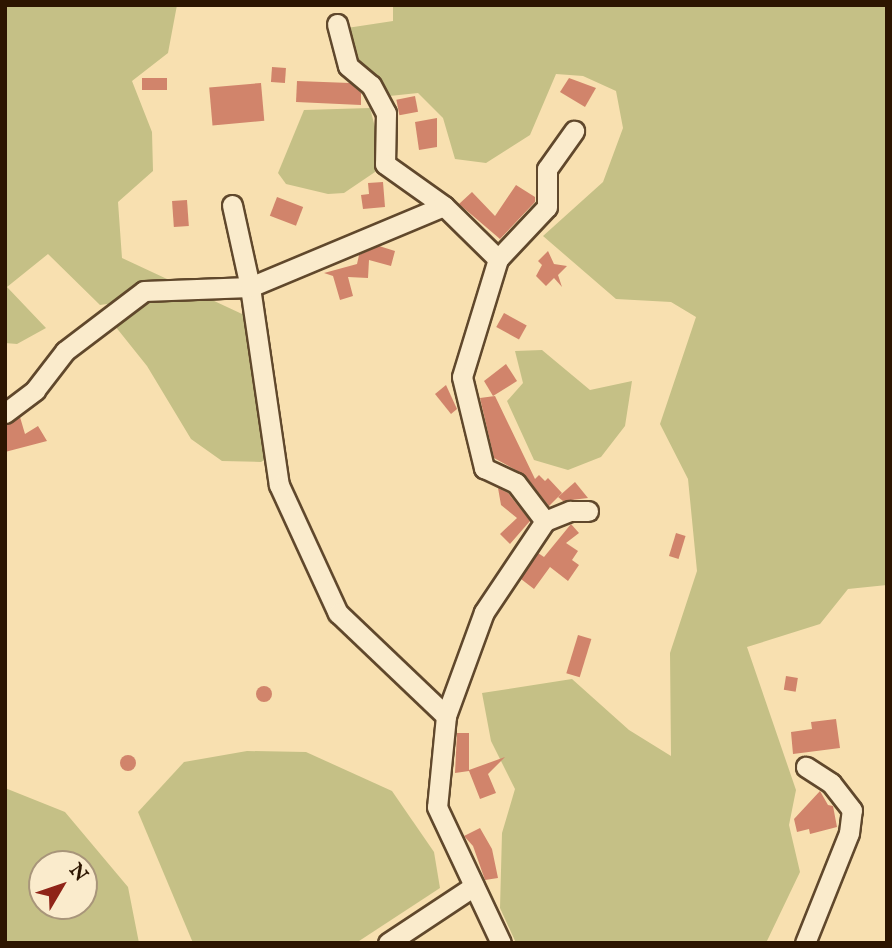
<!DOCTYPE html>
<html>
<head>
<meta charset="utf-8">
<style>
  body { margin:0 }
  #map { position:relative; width:892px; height:948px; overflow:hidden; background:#f8e0b0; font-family:"IM FELL English",serif }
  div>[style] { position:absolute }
  .green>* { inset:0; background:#c5c086 }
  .building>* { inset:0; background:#d1846b; transform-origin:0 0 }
  .round { border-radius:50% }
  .roads { filter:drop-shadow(2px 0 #60482c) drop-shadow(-2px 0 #60482c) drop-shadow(0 2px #60482c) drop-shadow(0 -2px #60482c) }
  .minor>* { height:19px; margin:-9.5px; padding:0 9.5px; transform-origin:9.5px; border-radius:9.5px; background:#faebcc }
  span { translate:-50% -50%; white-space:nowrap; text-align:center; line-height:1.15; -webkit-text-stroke:5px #faebcc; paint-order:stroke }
  .frame { position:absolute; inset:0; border:7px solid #2d1500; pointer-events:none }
  .north { position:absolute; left:28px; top:850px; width:70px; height:70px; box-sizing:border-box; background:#faebcc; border:2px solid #a8957a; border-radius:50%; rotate:51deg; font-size:19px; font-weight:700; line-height:28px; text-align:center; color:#2d1500 }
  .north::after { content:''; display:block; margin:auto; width:24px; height:32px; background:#8f2418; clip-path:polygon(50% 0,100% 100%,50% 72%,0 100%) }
</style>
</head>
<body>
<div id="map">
  <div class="green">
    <div style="clip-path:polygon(5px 5px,177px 5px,168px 53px,132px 81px,152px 132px,153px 171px,118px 202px,122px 258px,268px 326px,284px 448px,261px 462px,222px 461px,191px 439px,147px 366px,115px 326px,114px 303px,100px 305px,48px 254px,7px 287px,46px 328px,17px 344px,5px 343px)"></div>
    <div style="clip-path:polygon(393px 5px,887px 5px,887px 585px,848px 589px,820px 624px,747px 647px,796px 790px,789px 825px,800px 872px,766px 943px,516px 943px,500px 908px,502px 833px,515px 789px,491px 741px,482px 693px,572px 679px,629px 730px,671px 756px,670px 653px,697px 571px,688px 479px,660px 424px,696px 317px,671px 302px,616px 299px,543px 236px,603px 182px,623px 128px,616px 91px,583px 76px,556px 74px,530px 135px,486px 163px,455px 159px,443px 118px,418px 93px,380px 97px,356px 64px,347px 28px,393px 21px)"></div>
    <div style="clip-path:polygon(370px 108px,376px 131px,375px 172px,344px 193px,328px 194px,286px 184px,278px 173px,304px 110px)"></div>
    <div style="clip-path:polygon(542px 350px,590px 390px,632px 381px,625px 426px,601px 457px,568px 470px,534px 460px,507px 401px,523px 383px,515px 351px)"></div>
    <div style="clip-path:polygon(247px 751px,306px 752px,392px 791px,434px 852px,440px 888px,356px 943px,193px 943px,138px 812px,184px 762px)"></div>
    <div style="clip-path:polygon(evenodd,5px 788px,65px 812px,128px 887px,139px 943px,5px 943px,5px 788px,84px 864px,84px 906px,42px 906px,42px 864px,84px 864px)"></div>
  </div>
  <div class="building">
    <div style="left:272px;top:67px;width:14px;height:15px;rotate:4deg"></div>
    <div style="left:142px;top:78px;width:25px;height:12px"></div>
    <div style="clip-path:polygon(569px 78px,596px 88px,585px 107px,560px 92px)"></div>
    <div style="clip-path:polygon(297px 81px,350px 83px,361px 93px,361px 105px,296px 102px)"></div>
    <div style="left:261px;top:83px;width:38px;height:52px;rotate:85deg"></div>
    <div style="left:415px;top:96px;width:16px;height:19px;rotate:79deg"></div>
    <div style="clip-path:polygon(437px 118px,437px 147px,419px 150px,415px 122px)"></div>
    <div style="clip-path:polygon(383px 182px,385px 207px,363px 209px,361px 195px,369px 194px,368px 183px)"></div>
    <div style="clip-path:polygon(516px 185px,535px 197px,535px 202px,500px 239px,459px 204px,472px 192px,495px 216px)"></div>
    <div style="left:277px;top:197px;width:28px;height:20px;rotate:21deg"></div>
    <div style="left:187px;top:200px;width:26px;height:15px;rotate:86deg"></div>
    <div style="clip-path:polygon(379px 246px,395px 251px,391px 266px,369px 260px,368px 278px,348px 277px,353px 296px,340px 300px,333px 276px,324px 273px,357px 264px,359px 255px)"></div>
    <div style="clip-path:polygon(548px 251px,554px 264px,567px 266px,558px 275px,562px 287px,554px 278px,546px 286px,536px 276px,542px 265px,538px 261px)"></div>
    <div style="left:504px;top:313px;width:26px;height:16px;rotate:29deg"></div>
    <div style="clip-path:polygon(506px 364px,517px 381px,493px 396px,484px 381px)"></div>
    <div style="clip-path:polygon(446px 385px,457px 409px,451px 414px,435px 394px)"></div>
    <div style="clip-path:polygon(495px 396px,535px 479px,539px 475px,545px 481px,548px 478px,562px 493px,549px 506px,525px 475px,494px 458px,480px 398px)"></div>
    <div style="clip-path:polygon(20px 417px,25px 434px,38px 426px,47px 441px,5px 452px,5px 425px)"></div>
    <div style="clip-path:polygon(575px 482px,588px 498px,563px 501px,558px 497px)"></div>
    <div style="clip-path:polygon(498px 488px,508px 493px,530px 521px,510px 544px,500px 534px,517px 518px,501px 505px)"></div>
    <div style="clip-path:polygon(571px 524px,579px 533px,566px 543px,578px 551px,572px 560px,579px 565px,568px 581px,550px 567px,534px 589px,521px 579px,538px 553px,544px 557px)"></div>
    <div style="left:676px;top:533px;width:10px;height:24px;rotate:17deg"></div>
    <div style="left:578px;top:635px;width:14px;height:40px;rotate:17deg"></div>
    <div style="left:786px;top:676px;width:12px;height:14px;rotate:9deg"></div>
    <div class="round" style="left:256px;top:686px;width:16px;height:16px"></div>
    <div style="clip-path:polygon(836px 719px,840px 748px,793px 754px,791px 732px,812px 729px,811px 722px)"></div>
    <div style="clip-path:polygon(457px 733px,469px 733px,469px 770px,505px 757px,488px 774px,496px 793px,480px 799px,469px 771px,455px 773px)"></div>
    <div class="round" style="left:120px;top:755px;width:16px;height:16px"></div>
    <div style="clip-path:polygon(820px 791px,828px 805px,833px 806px,837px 827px,810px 834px,809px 829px,797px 832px,794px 819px)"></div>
    <div style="clip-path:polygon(480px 828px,492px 849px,498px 878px,485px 880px,473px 846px,464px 836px)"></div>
  </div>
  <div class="roads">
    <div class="minor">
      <div style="left:337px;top:24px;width:43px;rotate:75.3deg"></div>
      <div style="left:348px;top:66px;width:30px;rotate:40deg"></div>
      <div style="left:371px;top:85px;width:32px;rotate:62deg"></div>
      <div style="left:386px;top:113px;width:51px;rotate:91.1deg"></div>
      <div style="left:385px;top:164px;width:72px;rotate:35.4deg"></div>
      <div style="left:232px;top:205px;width:84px;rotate:77.6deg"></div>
      <div style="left:250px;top:287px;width:200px;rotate:81.7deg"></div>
      <div style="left:279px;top:485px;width:141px;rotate:65.3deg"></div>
      <div style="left:338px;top:613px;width:149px;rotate:43.6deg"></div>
      <div style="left:498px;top:259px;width:71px;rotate:-46.7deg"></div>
      <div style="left:547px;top:207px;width:38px;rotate:-90deg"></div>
      <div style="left:547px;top:169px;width:47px;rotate:-54.6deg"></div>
      <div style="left:5px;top:413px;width:38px;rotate:-37deg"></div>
      <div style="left:35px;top:390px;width:49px;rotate:-52.4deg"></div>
      <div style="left:65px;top:351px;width:99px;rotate:-37.2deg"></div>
      <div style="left:144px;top:291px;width:106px;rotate:-2.2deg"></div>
      <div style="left:250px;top:287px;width:210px;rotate:-22.7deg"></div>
      <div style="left:444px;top:206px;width:76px;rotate:44.5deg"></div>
      <div style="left:498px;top:259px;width:123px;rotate:107deg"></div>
      <div style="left:462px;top:377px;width:94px;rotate:76.4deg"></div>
      <div style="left:484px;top:468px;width:35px;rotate:25deg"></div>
      <div style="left:516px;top:483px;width:48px;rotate:52.7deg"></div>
      <div style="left:545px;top:521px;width:110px;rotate:123.8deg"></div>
      <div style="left:484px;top:612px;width:111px;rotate:110.1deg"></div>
      <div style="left:446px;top:716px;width:91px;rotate:95.6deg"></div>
      <div style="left:437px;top:807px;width:150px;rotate:64.8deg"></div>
      <div style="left:545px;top:521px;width:27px;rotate:-22deg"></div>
      <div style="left:570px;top:511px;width:18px"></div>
      <div style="left:388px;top:943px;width:103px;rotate:-33.5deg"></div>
      <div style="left:805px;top:943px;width:118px;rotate:-68.2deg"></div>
      <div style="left:849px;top:833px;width:23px;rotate:-83deg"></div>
      <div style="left:852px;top:810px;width:34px;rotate:-128deg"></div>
      <div style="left:831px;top:783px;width:30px;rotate:-147deg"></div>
    </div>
  </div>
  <div class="frame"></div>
  <div class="north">N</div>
</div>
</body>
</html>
